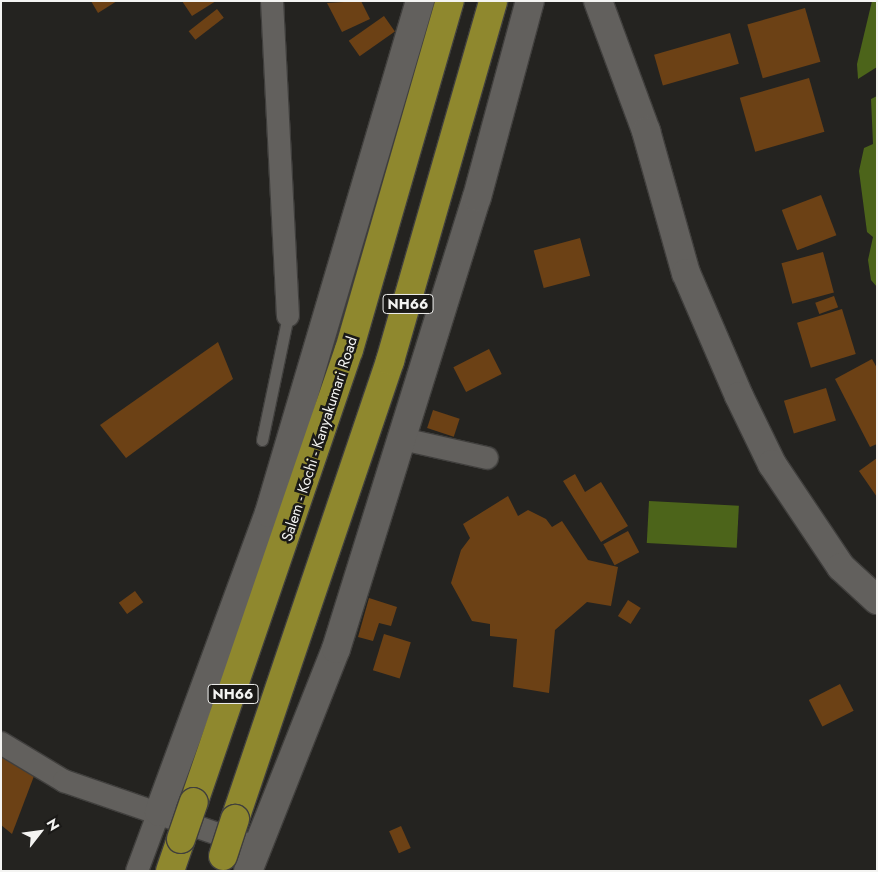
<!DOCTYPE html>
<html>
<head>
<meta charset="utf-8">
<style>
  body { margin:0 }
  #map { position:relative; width:878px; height:872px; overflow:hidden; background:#242320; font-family:Jost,sans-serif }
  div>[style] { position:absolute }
  .water>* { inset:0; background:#4c641a; transform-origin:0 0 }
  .building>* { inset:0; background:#6c4115; transform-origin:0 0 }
  .roads { filter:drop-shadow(1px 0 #403f3d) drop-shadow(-1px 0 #403f3d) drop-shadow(0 1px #403f3d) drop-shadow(0 -1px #403f3d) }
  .lane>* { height:11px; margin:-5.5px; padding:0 5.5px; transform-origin:5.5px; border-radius:5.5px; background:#62605d }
  .street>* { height:22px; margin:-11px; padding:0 11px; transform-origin:11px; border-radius:11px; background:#62605d }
  .secondary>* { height:28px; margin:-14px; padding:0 14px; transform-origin:14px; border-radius:14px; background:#62605d }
  .highway>* { height:28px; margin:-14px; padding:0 14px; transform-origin:14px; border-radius:14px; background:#8f882e }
  .bridges { filter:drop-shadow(1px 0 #403f3d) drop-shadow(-1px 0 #403f3d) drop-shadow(0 1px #403f3d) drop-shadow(0 -1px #403f3d) }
  .highway-bridge>* { height:28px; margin:-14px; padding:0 14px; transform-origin:14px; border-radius:14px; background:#8f882e }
  span { translate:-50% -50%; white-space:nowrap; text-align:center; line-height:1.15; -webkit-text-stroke:5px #1a1917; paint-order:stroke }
  .shield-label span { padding:1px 4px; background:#1a1917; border:1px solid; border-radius:4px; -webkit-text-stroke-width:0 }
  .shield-label { font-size:14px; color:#f4f4f2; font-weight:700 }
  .street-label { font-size:15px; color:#f4f4f2 }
  .frame { position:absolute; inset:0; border:2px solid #f4f4f2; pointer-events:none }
  .north { position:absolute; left:15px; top:807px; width:50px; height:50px; -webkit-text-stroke:4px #1a1917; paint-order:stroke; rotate:60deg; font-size:14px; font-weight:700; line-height:20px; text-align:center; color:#f4f4f2 }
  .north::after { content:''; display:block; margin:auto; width:18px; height:22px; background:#f4f4f2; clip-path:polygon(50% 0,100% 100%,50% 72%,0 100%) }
</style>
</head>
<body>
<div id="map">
  <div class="water">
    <div style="clip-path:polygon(872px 1px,877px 1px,877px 67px,858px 79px,857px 64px)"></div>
    <div style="clip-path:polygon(877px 96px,877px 287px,871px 280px,868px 260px,873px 237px,867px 232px,859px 171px,864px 148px,873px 144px,871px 99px)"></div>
    <div style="left:649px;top:501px;width:90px;height:42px;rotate:3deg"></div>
  </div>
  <div class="building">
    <div style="clip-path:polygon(91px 1px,117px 1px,98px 13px)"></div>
    <div style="clip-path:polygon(182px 1px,216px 1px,192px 16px)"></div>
    <div style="clip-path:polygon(361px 1px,370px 19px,342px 32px,327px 3px)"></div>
    <div style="left:805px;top:8px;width:56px;height:60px;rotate:74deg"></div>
    <div style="left:217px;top:9px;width:11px;height:36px;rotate:52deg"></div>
    <div style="left:384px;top:16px;width:19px;height:43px;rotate:55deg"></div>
    <div style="left:730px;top:33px;width:32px;height:79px;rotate:74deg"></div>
    <div style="left:809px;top:78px;width:56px;height:72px;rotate:74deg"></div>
    <div style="left:821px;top:195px;width:43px;height:42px;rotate:69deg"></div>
    <div style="left:580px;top:238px;width:39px;height:48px;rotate:75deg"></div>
    <div style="left:823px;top:252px;width:42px;height:43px;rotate:75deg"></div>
    <div style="left:834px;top:296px;width:12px;height:20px;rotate:70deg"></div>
    <div style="left:842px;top:309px;width:47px;height:47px;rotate:73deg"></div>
    <div style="clip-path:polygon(218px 342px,233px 379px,126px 458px,100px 425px)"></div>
    <div style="left:489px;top:349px;width:28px;height:40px;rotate:63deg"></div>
    <div style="clip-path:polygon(872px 359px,877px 368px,877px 444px,870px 447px,835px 379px)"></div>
    <div style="left:826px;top:388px;width:34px;height:44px;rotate:73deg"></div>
    <div style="left:433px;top:410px;width:28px;height:19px;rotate:18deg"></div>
    <div style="clip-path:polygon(877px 458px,877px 497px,859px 471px)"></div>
    <div style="clip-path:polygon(575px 474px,585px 492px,601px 482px,628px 526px,601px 542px,563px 481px)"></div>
    <div style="clip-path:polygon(508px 496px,518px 516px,528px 510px,546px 519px,552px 527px,562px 521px,588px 560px,618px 567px,611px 606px,587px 602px,555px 630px,549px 693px,513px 687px,517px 639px,490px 636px,490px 624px,472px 621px,451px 583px,461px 550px,470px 538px,463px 524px)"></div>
    <div style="left:628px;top:531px;width:24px;height:28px;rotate:62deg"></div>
    <div style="left:135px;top:591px;width:14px;height:20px;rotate:54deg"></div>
    <div style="clip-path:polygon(369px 598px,397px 607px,391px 626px,379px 623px,373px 641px,358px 637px)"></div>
    <div style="left:628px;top:600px;width:15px;height:19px;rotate:32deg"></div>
    <div style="left:384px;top:634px;width:28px;height:38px;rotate:17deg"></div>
    <div style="left:840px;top:684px;width:30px;height:35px;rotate:63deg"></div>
    <div style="clip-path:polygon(1px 756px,34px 776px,12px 834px,1px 825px)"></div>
    <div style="left:401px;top:826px;width:24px;height:13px;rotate:66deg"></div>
  </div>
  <div class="roads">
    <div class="lane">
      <div style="left:262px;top:440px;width:127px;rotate:-78.2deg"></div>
    </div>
    <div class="street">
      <div style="left:272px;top:1px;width:315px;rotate:87.1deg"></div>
      <div style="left:402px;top:439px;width:87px;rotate:12.6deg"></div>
      <div style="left:1px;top:743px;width:74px;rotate:31.1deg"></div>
      <div style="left:64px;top:781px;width:203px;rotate:19deg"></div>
      <div style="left:137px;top:871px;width:63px;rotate:-69.6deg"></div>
    </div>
    <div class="secondary">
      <div style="left:598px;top:1px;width:139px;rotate:69.7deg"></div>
      <div style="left:646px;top:131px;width:148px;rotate:74.3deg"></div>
      <div style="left:686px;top:273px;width:134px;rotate:66.7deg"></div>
      <div style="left:739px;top:396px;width:76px;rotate:64.1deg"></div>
      <div style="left:772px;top:464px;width:124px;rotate:56.2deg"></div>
      <div style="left:841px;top:567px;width:49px;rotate:42.5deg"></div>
      <div style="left:159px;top:812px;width:319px;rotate:-69.8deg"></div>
      <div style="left:269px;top:513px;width:534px;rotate:-73.57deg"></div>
      <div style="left:248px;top:871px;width:239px;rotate:-68.4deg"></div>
      <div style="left:336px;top:649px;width:473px;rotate:-72.7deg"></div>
      <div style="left:477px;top:197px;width:203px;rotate:-74.9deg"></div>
    </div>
    <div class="highway">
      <div style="left:194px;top:802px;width:478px;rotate:-71.1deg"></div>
      <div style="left:349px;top:350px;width:363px;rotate:-73.9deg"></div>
      <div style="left:235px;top:819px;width:484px;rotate:-71.3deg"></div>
      <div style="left:390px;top:361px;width:374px;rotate:-74deg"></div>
      <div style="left:170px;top:871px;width:34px;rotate:-71deg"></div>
    </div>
  </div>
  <div class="bridges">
    <div class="highway-bridge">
      <div style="left:181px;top:839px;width:39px;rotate:-71deg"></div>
      <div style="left:223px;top:856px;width:39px;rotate:-72deg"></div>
    </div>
  </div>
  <div class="shield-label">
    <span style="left:408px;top:304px">NH66</span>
    <span style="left:233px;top:694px">NH66</span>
  </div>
  <div class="street-label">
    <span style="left:320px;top:439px;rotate:-72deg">Salem - Kochi - Kanyakumari Road</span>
  </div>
  <div class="frame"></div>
  <div class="north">N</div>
</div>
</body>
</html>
